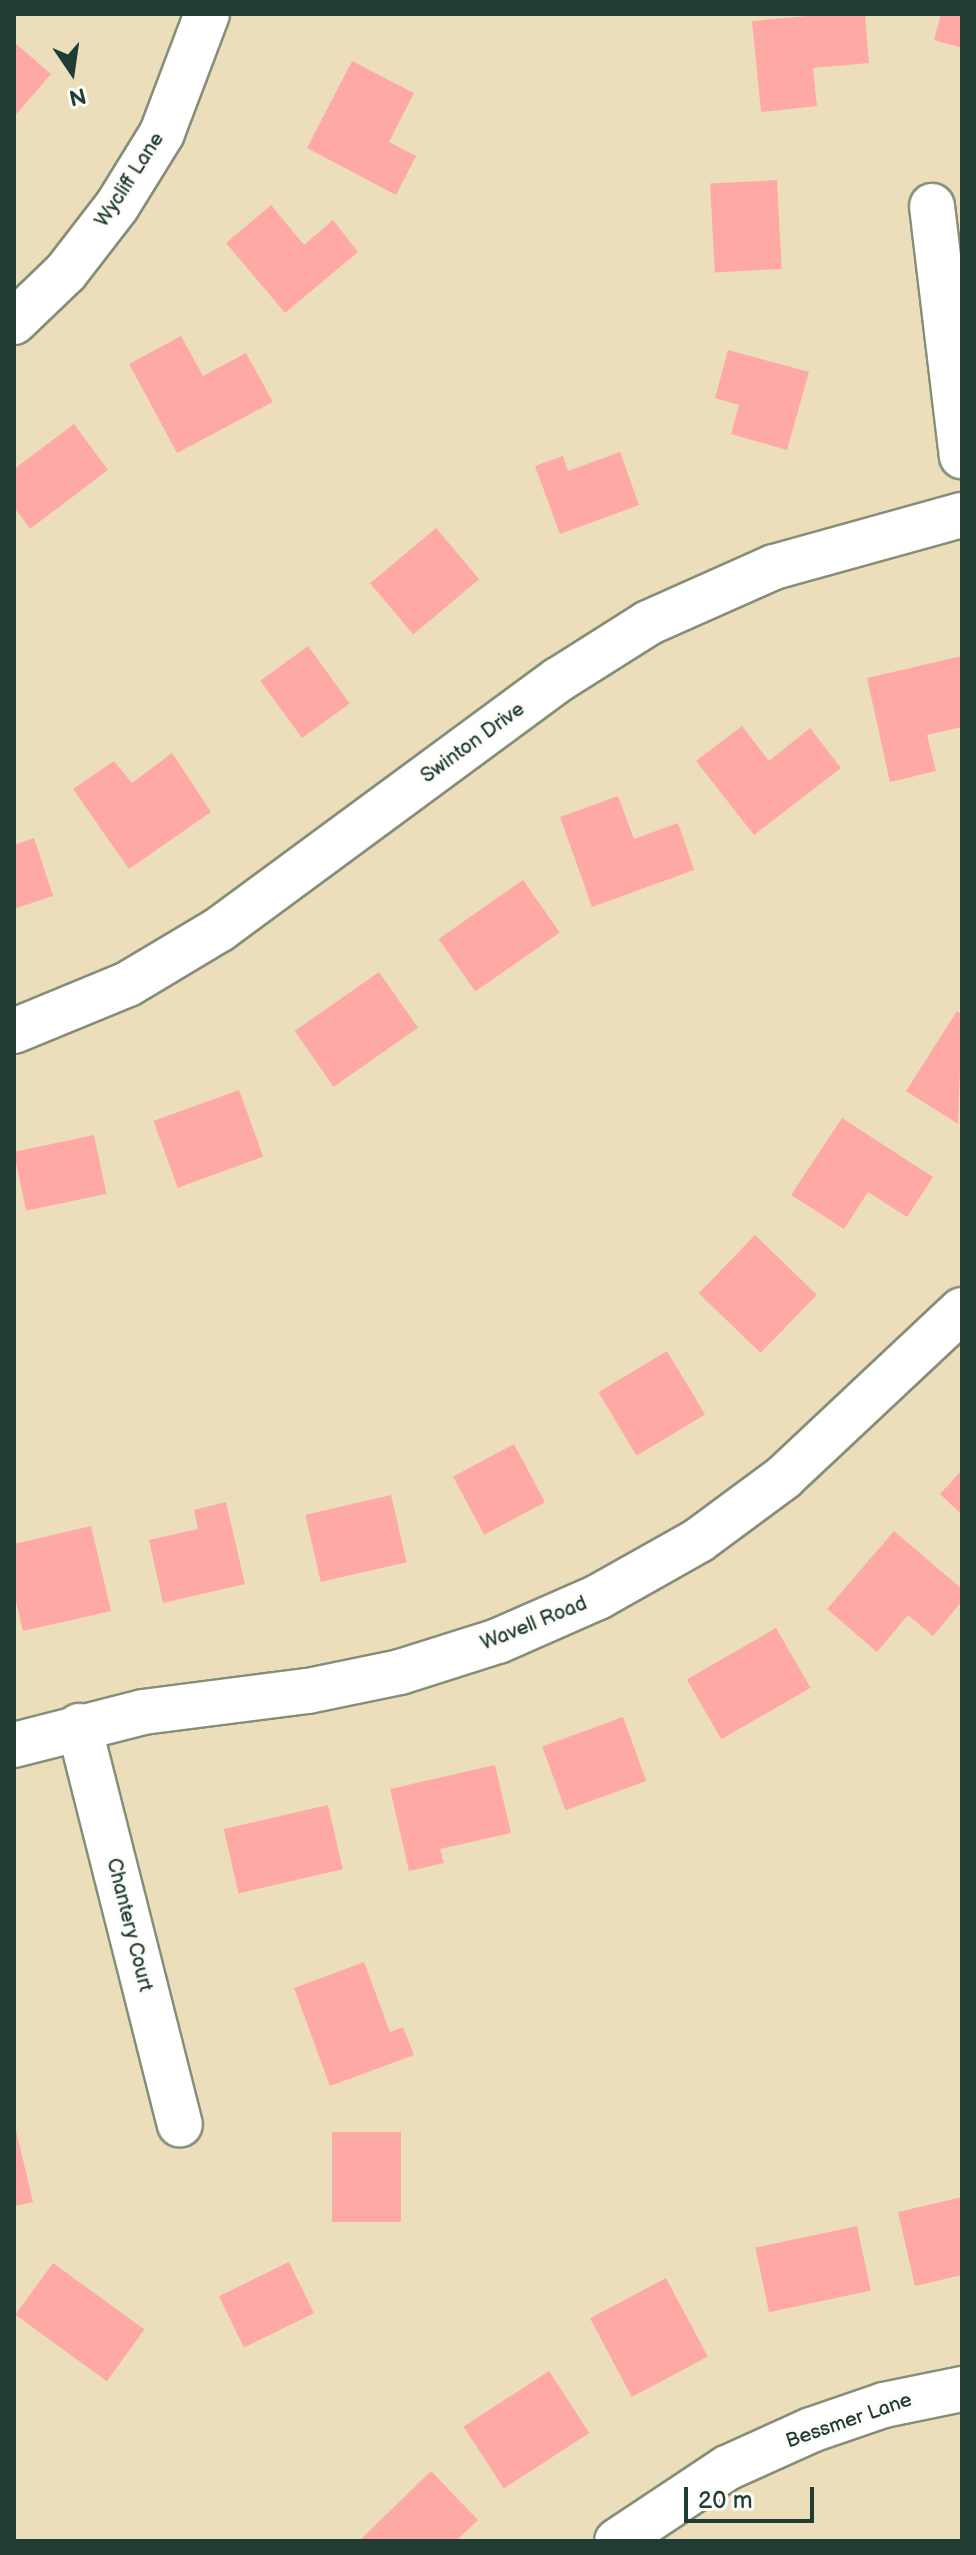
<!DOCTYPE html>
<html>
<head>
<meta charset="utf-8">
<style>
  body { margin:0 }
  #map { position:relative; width:976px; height:2555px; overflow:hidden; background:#ecdebb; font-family:"Balsamiq Sans",sans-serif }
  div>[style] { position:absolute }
  .building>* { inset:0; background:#ffa9a6; transform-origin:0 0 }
  .roads { filter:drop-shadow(2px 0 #868e78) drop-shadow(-2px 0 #868e78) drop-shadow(0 2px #868e78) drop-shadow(0 -2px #868e78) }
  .minor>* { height:44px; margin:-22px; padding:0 22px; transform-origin:22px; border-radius:22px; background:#fff }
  span { translate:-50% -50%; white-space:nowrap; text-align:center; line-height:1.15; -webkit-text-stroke:6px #fdfcf7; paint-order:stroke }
  .street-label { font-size:20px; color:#1f3d34 }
  .frame { position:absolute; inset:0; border:16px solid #1f3d34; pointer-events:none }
  .north { position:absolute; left:32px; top:32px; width:80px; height:80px; -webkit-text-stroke:6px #fdfcf7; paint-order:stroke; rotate:167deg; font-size:22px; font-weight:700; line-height:32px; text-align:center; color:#1f3d34 }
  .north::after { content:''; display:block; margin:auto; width:28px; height:36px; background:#1f3d34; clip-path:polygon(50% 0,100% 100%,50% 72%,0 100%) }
  .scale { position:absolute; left:684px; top:2487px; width:130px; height:36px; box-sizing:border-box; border:4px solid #1f3d34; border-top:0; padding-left:10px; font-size:24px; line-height:28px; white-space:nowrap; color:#1f3d34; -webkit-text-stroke:6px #fdfcf7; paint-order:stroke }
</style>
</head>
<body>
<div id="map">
  <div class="building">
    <div style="clip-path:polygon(830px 14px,865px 14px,869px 63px,813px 68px,817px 106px,761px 112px,752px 21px)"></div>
    <div style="clip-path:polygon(941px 14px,962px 14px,962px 48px,934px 40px)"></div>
    <div style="clip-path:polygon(14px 42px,51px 74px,14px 117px)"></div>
    <div style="clip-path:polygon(352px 61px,414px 93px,389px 142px,416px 156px,396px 195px,307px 148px)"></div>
    <div style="left:777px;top:180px;width:89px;height:67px;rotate:87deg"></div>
    <div style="clip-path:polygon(271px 205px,304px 245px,333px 220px,358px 252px,285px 313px,226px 243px)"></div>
    <div style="clip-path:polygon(181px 336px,203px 376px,246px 353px,273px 402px,177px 453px,129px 364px)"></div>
    <div style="clip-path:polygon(728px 350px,809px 372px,787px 450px,731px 434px,739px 405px,715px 398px)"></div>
    <div style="clip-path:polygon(74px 424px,108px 470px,30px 529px,14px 507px,14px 469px)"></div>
    <div style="clip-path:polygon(620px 452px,639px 505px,560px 534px,535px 466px,563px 456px,568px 471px)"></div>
    <div style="left:436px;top:528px;width:67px;height:86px;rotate:50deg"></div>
    <div style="left:308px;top:646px;width:71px;height:59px;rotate:54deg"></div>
    <div style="clip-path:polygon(962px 656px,962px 727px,927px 735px,936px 771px,890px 782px,867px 678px)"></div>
    <div style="clip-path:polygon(742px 726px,769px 761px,810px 728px,841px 768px,754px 835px,696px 761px)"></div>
    <div style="clip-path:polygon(172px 753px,211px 812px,129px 869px,73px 789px,114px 761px,132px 783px)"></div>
    <div style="clip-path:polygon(618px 796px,634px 839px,678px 823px,694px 870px,592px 907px,560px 817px)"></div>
    <div style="clip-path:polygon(34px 838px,53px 896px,14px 909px,14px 845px)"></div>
    <div style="left:523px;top:880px;width:64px;height:103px;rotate:55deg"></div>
    <div style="left:379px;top:972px;width:68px;height:103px;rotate:55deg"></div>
    <div style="clip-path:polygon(957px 1011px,962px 1015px,958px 1124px,906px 1091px)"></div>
    <div style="left:239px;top:1090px;width:71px;height:91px;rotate:70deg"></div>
    <div style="clip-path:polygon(842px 1118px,933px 1177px,907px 1217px,868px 1192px,844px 1229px,791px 1195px)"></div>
    <div style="left:94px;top:1135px;width:60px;height:82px;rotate:78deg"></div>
    <div style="left:755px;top:1235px;width:86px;height:81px;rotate:44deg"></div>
    <div style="left:667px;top:1351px;width:74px;height:80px;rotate:59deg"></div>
    <div style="left:514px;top:1444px;width:66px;height:69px;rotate:62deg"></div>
    <div style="clip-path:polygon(962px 1470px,962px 1515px,940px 1494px)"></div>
    <div style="left:391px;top:1495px;width:69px;height:88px;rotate:77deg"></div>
    <div style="clip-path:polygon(226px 1502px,245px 1584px,163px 1603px,149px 1540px,198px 1529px,194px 1510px)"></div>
    <div style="clip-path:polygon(91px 1526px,111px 1611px,23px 1631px,14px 1593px,14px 1544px)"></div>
    <div style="clip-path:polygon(894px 1531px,962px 1589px,962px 1601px,933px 1636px,908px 1615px,877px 1652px,827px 1609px)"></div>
    <div style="left:776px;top:1628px;width:69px;height:103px;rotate:60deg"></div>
    <div style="left:623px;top:1717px;width:68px;height:86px;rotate:70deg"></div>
    <div style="clip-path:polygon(495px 1765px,511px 1833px,440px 1849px,444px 1863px,409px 1871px,390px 1789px)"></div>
    <div style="left:328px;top:1805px;width:66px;height:107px;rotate:77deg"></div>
    <div style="clip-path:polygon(364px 1962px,390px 2032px,403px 2027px,414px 2055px,330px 2086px,294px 1988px)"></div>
    <div style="clip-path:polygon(15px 2126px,33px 2202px,14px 2206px,14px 2127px)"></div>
    <div style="left:332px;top:2132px;width:69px;height:90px"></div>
    <div style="clip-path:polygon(962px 2197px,962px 2275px,915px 2286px,898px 2212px)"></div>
    <div style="left:857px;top:2226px;width:66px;height:104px;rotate:78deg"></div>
    <div style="left:289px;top:2262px;width:57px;height:78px;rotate:64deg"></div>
    <div style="left:53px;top:2263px;width:113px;height:64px;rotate:36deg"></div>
    <div style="left:666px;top:2278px;width:89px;height:86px;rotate:62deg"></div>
    <div style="left:549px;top:2371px;width:74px;height:102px;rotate:57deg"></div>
    <div style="clip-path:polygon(431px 2471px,478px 2520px,456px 2541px,359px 2541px)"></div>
  </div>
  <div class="roads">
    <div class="minor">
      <div style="left:932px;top:206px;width:252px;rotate:83.2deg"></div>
      <div style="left:14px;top:322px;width:72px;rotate:-43.9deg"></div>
      <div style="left:66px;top:272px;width:83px;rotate:-52.3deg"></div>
      <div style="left:117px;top:206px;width:86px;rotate:-58.3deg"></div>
      <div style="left:162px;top:133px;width:127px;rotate:-69.3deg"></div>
      <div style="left:14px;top:1031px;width:123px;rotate:-22.4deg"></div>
      <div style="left:128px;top:984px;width:107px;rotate:-30.9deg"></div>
      <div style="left:220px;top:929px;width:420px;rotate:-36.4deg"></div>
      <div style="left:558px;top:680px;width:107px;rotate:-32.3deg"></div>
      <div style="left:648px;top:623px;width:138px;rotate:-24deg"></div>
      <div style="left:774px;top:567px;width:195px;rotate:-15.5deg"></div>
      <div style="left:79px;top:1726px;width:411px;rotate:75.8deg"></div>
      <div style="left:14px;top:1745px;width:133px;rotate:-14.3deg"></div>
      <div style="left:143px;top:1712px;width:166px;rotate:-7.3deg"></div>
      <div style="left:308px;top:1691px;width:94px;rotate:-11.7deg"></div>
      <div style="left:400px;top:1672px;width:103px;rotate:-17.6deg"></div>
      <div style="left:498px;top:1641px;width:109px;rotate:-23.7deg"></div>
      <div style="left:598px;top:1597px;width:116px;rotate:-29.4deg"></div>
      <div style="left:699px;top:1540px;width:106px;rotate:-36.5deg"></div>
      <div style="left:784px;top:1477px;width:244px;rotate:-43.2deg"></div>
      <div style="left:617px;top:2541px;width:132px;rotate:-33.6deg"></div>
      <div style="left:727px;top:2468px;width:92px;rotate:-24.3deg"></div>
      <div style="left:811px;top:2430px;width:77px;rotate:-18.9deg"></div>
      <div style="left:884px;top:2405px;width:80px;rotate:-11.6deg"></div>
    </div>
  </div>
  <div class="street-label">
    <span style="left:130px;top:180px;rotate:-57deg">Wycliff Lane</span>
    <span style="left:473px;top:743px;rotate:-36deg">Swinton Drive</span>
    <span style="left:534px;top:1624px;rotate:-22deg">Wavell Road</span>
    <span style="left:129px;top:1925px;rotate:76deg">Chantery Court</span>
    <span style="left:849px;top:2421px;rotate:-19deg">Bessmer Lane</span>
  </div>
  <div class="frame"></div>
  <div class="north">N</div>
  <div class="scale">20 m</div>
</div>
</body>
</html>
